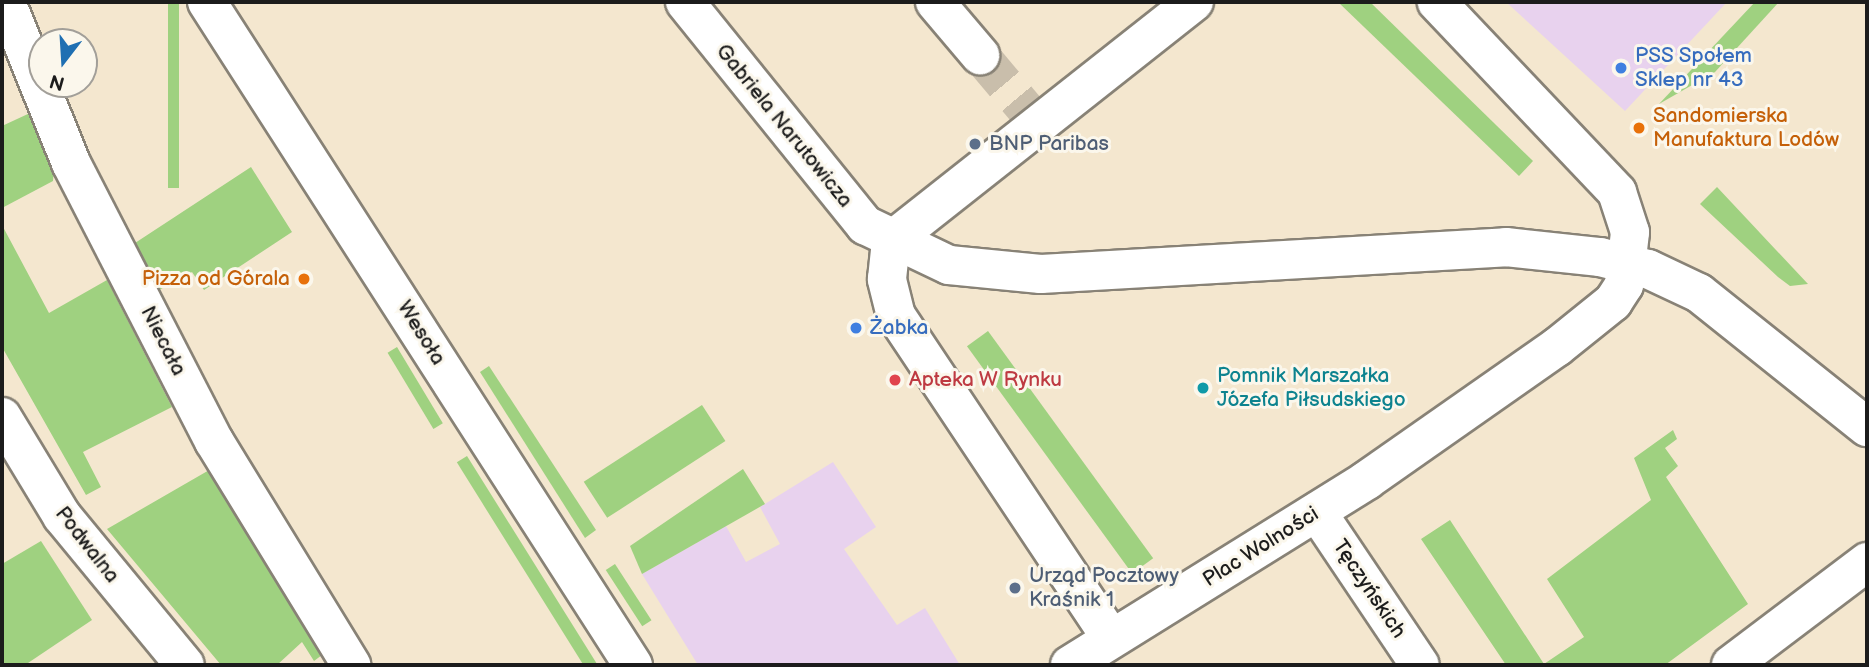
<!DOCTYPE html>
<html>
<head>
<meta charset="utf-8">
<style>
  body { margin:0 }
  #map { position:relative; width:1869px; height:667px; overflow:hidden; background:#f4e7cf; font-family:"Balsamiq Sans",sans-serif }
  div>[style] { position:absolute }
  .built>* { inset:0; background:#e8d2ee }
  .green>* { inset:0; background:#9fd180; transform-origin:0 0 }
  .minor-tunnel>* { height:38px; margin-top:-19px; transform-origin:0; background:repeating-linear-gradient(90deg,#c9beab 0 38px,transparent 0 57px) }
  .roads { filter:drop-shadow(2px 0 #888276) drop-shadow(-2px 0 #888276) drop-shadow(0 2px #888276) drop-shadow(0 -2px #888276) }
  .minor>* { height:38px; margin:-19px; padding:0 19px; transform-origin:19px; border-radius:19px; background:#fff }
  .dots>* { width:19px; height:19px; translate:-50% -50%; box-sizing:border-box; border:4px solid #fbf7ec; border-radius:50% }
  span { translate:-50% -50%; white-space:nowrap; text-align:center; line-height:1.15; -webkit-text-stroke:6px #fbf7ec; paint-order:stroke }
  .shop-label { font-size:21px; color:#366cbe }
  .left { translate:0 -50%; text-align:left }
  .food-label { font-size:21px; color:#c56008 }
  .right { translate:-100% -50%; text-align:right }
  .street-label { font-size:21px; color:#1c1c1c }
  .service-label { font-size:21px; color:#4e5e75 }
  .culture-label { font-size:21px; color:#0d838f }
  .health-label { font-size:21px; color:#be3a42 }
  .frame { position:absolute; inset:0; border:4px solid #1c1c1c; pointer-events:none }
  .north { position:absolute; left:28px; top:28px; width:70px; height:70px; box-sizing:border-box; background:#fbf7ec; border:2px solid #a29f99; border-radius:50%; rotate:197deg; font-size:19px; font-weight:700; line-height:28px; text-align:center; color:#1c1c1c }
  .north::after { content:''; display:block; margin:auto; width:24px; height:32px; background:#1f6fb2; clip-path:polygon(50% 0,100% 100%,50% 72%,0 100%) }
</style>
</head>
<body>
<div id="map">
  <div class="built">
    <div style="clip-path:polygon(1506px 2px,1727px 2px,1625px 111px)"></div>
    <div style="clip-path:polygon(833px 462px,876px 527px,844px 549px,897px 625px,925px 608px,960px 665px,698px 665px,642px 574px,726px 526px,746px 562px,780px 544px,760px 507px)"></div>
  </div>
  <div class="green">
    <div style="left:168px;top:2px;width:11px;height:186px"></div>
    <div style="clip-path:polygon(1338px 2px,1370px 2px,1533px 161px,1519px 176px)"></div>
    <div style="clip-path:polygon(1755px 2px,1779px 2px,1715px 72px,1659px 104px)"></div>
    <div style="clip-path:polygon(30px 113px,54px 167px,53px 181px,2px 208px,2px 126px)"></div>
    <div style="clip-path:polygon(251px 167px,292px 232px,204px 290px,192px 272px,159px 290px,135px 243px)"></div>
    <div style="clip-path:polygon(1717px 187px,1808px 284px,1790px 286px,1778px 277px,1700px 204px)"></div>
    <div style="clip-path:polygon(2px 225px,49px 313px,107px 280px,172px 407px,83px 452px,101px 487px,86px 495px,2px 347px)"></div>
    <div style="left:988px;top:331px;width:281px;height:26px;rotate:54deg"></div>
    <div style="left:397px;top:347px;width:89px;height:11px;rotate:59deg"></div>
    <div style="clip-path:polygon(489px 366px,596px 530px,585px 538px,480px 372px)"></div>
    <div style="left:702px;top:405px;width:43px;height:141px;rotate:57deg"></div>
    <div style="clip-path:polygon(1673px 430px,1677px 439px,1665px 448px,1678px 466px,1666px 477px,1748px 604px,1665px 665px,1506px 665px,1421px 539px,1450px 520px,1544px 664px,1584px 637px,1547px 579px,1651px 500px,1634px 458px)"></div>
    <div style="left:467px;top:456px;width:248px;height:12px;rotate:58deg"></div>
    <div style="clip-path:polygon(211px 469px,322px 655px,314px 661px,302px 642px,277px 665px,221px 665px,107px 529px)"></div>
    <div style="clip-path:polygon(743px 469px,765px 504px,642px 574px,630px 546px)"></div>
    <div style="clip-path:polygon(41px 541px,92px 620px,25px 665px,2px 665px,2px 564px)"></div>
    <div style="left:615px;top:564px;width:67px;height:11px;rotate:57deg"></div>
  </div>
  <div class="minor-tunnel">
    <div style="left:980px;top:55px;width:75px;rotate:49.9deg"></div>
  </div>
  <div class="roads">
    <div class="minor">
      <div style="left:6px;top:2px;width:174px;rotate:68deg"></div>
      <div style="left:71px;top:163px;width:313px;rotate:62.8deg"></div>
      <div style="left:214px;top:441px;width:263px;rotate:58.5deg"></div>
      <div style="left:207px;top:2px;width:788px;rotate:57.28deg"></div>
      <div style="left:685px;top:2px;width:287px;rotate:51.1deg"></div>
      <div style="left:865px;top:225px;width:93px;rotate:25.5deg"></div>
      <div style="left:949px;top:265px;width:92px;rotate:5.6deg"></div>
      <div style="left:1041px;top:274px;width:466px;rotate:-3.3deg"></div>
      <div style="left:1506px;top:247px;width:95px;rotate:6.1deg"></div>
      <div style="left:1600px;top:257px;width:49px;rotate:14deg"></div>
      <div style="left:1648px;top:269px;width:56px;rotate:25.2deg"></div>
      <div style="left:1699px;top:293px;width:215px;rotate:38.6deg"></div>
      <div style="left:935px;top:2px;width:70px;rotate:49.7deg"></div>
      <div style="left:2px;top:417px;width:116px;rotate:58.8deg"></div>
      <div style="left:62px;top:516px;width:193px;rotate:50.5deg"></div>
      <div style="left:1317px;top:512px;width:184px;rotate:56.1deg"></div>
      <div style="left:1111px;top:638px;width:387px;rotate:-123.7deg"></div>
      <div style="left:896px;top:316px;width:38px;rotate:-104deg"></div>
      <div style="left:887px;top:279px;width:38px;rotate:-84deg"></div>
      <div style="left:891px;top:241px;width:386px;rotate:-38.3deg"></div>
      <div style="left:1070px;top:665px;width:350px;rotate:-31.9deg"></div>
      <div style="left:1367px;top:480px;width:232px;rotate:-35deg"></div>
      <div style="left:1557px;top:347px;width:72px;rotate:-38.8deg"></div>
      <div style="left:1613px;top:302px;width:20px;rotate:-57deg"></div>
      <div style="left:1624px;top:285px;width:53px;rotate:-83.5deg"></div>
      <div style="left:1630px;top:232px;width:42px;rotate:-108deg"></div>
      <div style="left:1617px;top:192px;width:262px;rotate:-133.5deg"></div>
      <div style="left:1731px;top:665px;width:171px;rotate:-37.1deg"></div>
    </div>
  </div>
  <div class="dots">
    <div style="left:1621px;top:68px;background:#3f7fe0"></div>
    <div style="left:1639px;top:128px;background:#e8710a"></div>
    <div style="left:975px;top:144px;background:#5c6f8a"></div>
    <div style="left:304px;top:279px;background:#e8710a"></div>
    <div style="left:856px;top:328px;background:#3f7fe0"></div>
    <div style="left:895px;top:380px;background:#e0444e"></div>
    <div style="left:1203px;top:388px;background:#0f9aa8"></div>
    <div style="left:1015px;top:588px;background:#5c6f8a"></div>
  </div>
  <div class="shop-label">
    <span class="left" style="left:1635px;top:68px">PSS Społem<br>Sklep nr 43</span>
    <span class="left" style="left:870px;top:328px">Żabka</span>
  </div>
  <div class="food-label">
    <span class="left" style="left:1653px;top:128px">Sandomierska<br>Manufaktura Lodów</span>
    <span class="right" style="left:290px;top:279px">Pizza od Górala</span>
  </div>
  <div class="street-label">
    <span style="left:784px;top:126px;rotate:51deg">Gabriela Narutowicza</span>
    <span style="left:421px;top:333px;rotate:58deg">Wesoła</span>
    <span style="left:163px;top:341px;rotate:63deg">Niecała</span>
    <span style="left:87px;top:545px;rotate:52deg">Podwalna</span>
    <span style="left:1261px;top:547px;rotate:-32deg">Plac Wolności</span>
    <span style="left:1369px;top:589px;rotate:56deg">Tęczyńskich</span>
  </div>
  <div class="service-label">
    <span class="left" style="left:989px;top:144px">BNP Paribas</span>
    <span class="left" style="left:1029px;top:588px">Urząd Pocztowy<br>Kraśnik 1</span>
  </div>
  <div class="culture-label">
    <span class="left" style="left:1217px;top:388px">Pomnik Marszałka<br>Józefa Piłsudskiego</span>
  </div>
  <div class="health-label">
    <span class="left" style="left:909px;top:380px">Apteka W Rynku</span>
  </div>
  <div class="frame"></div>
  <div class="north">N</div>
</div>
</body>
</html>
